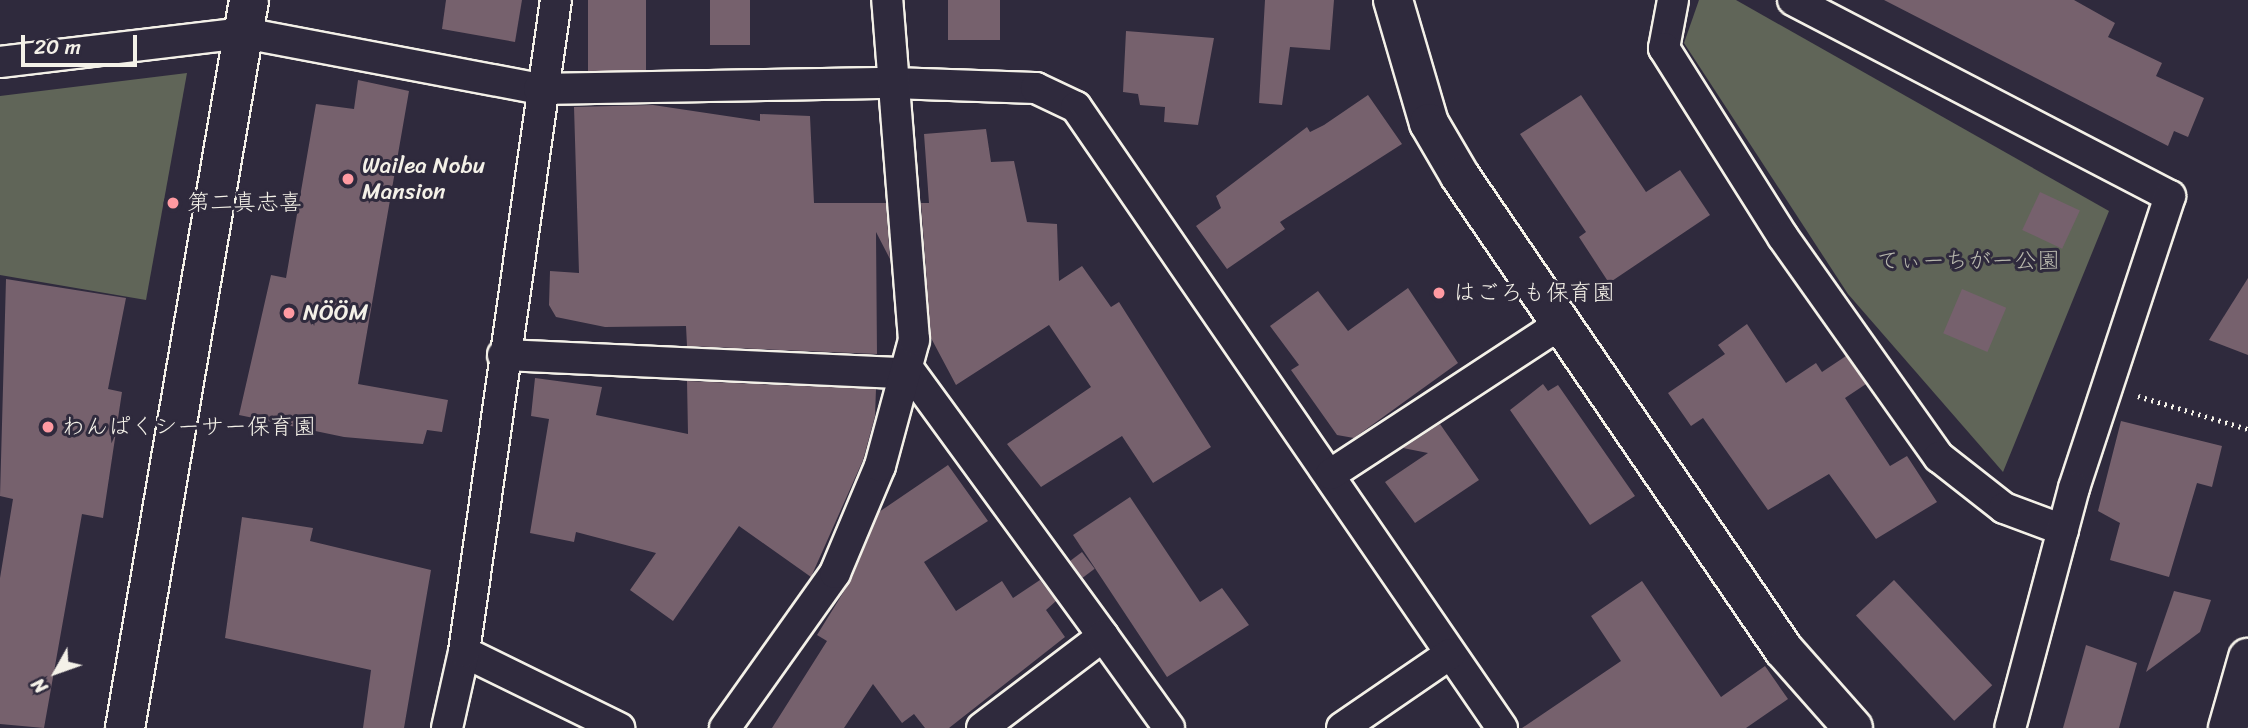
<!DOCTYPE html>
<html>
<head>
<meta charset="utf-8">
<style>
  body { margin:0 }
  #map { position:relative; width:2248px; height:728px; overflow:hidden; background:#2f2a3d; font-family:Sriracha,"Klee One",sans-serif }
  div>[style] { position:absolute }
  .green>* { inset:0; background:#606558 }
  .building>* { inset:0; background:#76616d; transform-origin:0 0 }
  .path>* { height:4.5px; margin-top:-2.25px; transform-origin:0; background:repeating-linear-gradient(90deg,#f4f1e8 0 2px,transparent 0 7px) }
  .roads { filter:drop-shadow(2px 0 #f4f1e8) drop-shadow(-2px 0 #f4f1e8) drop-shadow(0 2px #f4f1e8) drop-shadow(0 -2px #f4f1e8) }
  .street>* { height:30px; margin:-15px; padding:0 15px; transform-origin:15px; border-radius:15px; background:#2f2a3d }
  .secondary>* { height:38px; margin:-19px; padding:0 19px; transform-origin:19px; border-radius:19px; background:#2f2a3d }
  .dots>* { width:19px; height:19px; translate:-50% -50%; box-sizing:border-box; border:4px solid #2f2a3d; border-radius:50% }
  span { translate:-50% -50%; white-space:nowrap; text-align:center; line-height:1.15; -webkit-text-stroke:6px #2f2a3d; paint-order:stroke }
  .poi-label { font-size:23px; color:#f4f1e8 }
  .left { translate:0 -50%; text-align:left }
  .park-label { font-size:23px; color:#b9b9ae }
  .north { position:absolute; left:21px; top:637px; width:70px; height:70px; -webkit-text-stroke:5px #2f2a3d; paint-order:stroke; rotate:230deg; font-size:19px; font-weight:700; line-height:28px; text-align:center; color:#f4f1e8 }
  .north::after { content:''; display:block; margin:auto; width:24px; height:32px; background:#f4f1e8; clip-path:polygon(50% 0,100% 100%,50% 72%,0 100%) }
  .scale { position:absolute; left:21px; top:35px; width:116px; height:32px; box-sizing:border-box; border:4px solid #f4f1e8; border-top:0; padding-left:9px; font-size:21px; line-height:24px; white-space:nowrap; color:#f4f1e8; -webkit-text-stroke:5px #2f2a3d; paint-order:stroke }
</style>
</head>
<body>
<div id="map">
  <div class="green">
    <div style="clip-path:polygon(1699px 0,1736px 0,2109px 211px,2003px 472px,1848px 294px,1684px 43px)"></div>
    <div style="clip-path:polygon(187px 73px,146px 300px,0 275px,0 96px)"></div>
  </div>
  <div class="building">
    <div style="clip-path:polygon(446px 0,522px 0,515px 42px,442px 29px)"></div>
    <div style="left:588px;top:0;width:58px;height:71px"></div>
    <div style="left:710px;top:0;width:40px;height:45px"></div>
    <div style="left:948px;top:0;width:52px;height:40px"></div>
    <div style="clip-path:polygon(1265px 0,1334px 0,1330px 50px,1290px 47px,1282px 105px,1259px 103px)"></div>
    <div style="clip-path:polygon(1884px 0,2074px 0,2115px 23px,2108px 37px,2162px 63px,2156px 76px,2204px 98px,2188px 137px,2174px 131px,2168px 146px)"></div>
    <div style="clip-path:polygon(1126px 31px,1214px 38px,1198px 125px,1164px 122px,1165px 107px,1140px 105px,1138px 94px,1123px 92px)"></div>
    <div style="clip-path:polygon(358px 80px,409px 91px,358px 384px,448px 400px,442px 432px,427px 430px,423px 444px,344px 437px,239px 415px,271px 275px,286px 278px,316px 104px,354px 109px)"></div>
    <div style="clip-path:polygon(1368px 95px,1402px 144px,1280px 222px,1285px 229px,1227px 269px,1196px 226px,1221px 208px,1216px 196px,1307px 127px,1310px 132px,1324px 125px)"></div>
    <div style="clip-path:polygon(1581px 95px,1646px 192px,1680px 170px,1710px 215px,1609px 283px,1579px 237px,1586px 232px,1520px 134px)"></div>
    <div style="clip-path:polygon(653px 105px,760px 121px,760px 114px,810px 116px,814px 203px,886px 203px,890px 259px,876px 232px,877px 354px,687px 346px,686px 326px,605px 327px,556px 317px,549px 305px,550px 271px,579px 273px,574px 107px)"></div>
    <div style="clip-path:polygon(986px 129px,991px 162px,1014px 161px,1027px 222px,1057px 224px,1059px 281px,1082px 266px,1111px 307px,1119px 302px,1211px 447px,1153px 483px,1122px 436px,1041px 487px,1007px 444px,1091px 387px,1049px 325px,956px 385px,931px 338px,921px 203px,929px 203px,924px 134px)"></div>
    <div style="left:2040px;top:192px;width:44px;height:42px;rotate:25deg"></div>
    <div style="clip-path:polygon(2248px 278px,2248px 355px,2209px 340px)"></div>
    <div style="clip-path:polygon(6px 279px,126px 298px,108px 389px,122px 392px,103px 518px,82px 514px,44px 728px,0 724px,0 578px,13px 499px,0 496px)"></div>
    <div style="clip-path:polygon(1408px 288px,1458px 363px,1354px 438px,1337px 435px,1291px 370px,1299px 365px,1270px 326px,1318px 291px,1348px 331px)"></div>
    <div style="left:1962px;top:289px;width:48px;height:48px;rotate:23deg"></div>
    <div style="clip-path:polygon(1747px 324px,1786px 383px,1816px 363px,1822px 372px,1846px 356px,1866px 384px,1845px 398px,1890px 466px,1907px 456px,1937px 502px,1876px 539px,1829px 474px,1768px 510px,1703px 418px,1691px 426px,1668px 393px,1725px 354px,1718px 345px)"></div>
    <div style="clip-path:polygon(535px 378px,602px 387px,596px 415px,688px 434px,687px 381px,876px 389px,875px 416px,863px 460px,811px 577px,739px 526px,673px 621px,630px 590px,656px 553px,576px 532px,574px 542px,530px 533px,549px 419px,531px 416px)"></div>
    <div style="clip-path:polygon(1543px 384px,1548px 391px,1558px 385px,1635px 496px,1590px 525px,1510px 410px)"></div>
    <div style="clip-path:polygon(2121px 421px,2222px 446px,2212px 487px,2197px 483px,2169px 577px,2110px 560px,2120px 523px,2098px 511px)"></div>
    <div style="clip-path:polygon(1440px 424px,1479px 480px,1415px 523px,1385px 482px,1428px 453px,1403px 448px)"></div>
    <div style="clip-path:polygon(948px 465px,988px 521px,924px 562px,956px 611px,1002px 581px,1013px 598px,1040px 580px,1056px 601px,1046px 610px,1065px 637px,949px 728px,925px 728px,914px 714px,902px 723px,873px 684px,844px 728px,772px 728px,827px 641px,817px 635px,851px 580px,879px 512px)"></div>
    <div style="clip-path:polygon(1130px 497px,1200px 602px,1222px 588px,1249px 625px,1167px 677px,1073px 535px)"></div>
    <div style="clip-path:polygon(242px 517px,313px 528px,310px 541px,431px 570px,404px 728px,363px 728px,371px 670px,225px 638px)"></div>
    <div style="left:1082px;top:552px;width:21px;height:15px;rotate:53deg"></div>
    <div style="left:1894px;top:580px;width:144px;height:52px;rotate:47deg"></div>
    <div style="clip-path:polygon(1642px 581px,1721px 697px,1765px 666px,1788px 699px,1746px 728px,1522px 728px,1621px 661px,1591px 616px)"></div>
    <div style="clip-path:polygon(2174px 591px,2211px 600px,2200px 632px,2146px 672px)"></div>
    <div style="clip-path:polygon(2086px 645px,2137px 663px,2119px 728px,2063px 728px)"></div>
  </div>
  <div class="path">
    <div style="left:2138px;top:396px;width:115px;rotate:16.7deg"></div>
  </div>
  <div class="roads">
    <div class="street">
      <div style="left:1673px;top:0;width:49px;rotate:100.6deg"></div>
      <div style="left:1664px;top:48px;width:223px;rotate:57.8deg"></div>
      <div style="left:1783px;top:237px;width:270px;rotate:54.7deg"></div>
      <div style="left:1939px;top:457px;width:83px;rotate:38.1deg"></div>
      <div style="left:2004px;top:508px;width:63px;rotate:20.4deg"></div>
      <div style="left:1793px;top:0;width:425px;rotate:27.5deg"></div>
      <div style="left:2170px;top:196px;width:307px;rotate:108.2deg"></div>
      <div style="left:2074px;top:488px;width:248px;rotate:104.9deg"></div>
      <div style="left:0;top:62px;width:246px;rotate:-6.8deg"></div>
      <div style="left:244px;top:33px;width:300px;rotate:10.7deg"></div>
      <div style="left:539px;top:89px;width:354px;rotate:-1deg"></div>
      <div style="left:893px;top:83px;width:143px;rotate:2deg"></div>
      <div style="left:1036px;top:88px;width:44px;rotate:25.4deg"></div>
      <div style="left:1076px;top:107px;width:753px;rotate:55.55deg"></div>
      <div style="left:503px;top:355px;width:402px;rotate:2.6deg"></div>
      <div style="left:907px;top:367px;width:333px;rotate:53.9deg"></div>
      <div style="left:1331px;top:474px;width:272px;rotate:-33.2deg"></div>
      <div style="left:464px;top:652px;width:173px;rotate:26.1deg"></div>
      <div style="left:447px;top:728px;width:78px;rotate:-77.4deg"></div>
      <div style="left:464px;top:652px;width:658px;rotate:-81.97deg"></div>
      <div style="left:725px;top:728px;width:190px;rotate:-54.6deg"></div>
      <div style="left:835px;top:573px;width:116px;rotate:-67.2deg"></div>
      <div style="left:880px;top:466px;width:131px;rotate:-74.9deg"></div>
      <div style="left:914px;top:340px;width:341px;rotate:-94.5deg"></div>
      <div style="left:982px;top:728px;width:152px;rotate:-37.2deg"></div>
      <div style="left:1103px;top:636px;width:113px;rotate:54.3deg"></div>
      <div style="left:1342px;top:728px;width:131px;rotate:-34.4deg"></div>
    </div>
    <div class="secondary">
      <div style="left:1393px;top:0;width:128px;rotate:73.7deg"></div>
      <div style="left:1429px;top:123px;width:61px;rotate:59.7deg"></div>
      <div style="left:1460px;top:176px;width:574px;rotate:55.65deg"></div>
      <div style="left:1784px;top:650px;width:104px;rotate:48.5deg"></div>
      <div style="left:125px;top:728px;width:738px;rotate:-80.33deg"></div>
      <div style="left:2228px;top:728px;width:73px;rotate:-74.1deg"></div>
    </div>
  </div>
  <div class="dots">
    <div style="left:348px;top:179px;background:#ff9aa2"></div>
    <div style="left:173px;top:203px;background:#ff9aa2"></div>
    <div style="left:1439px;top:293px;background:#ff9aa2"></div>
    <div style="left:289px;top:313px;background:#ff9aa2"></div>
    <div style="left:48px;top:427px;background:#ff9aa2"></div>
  </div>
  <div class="poi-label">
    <span class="left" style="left:362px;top:179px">Wailea Nobu<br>Mansion</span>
    <span class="left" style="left:187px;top:203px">第二真志喜</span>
    <span class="left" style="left:1453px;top:293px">はごろも保育園</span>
    <span class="left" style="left:303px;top:313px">NÖÖM</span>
    <span class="left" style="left:62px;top:427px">わんぱくシーサー保育園</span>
  </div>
  <div class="park-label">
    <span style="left:1968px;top:261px">てぃーちがー公園</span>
  </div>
  <div class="north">N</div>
  <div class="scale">20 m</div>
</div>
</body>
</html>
